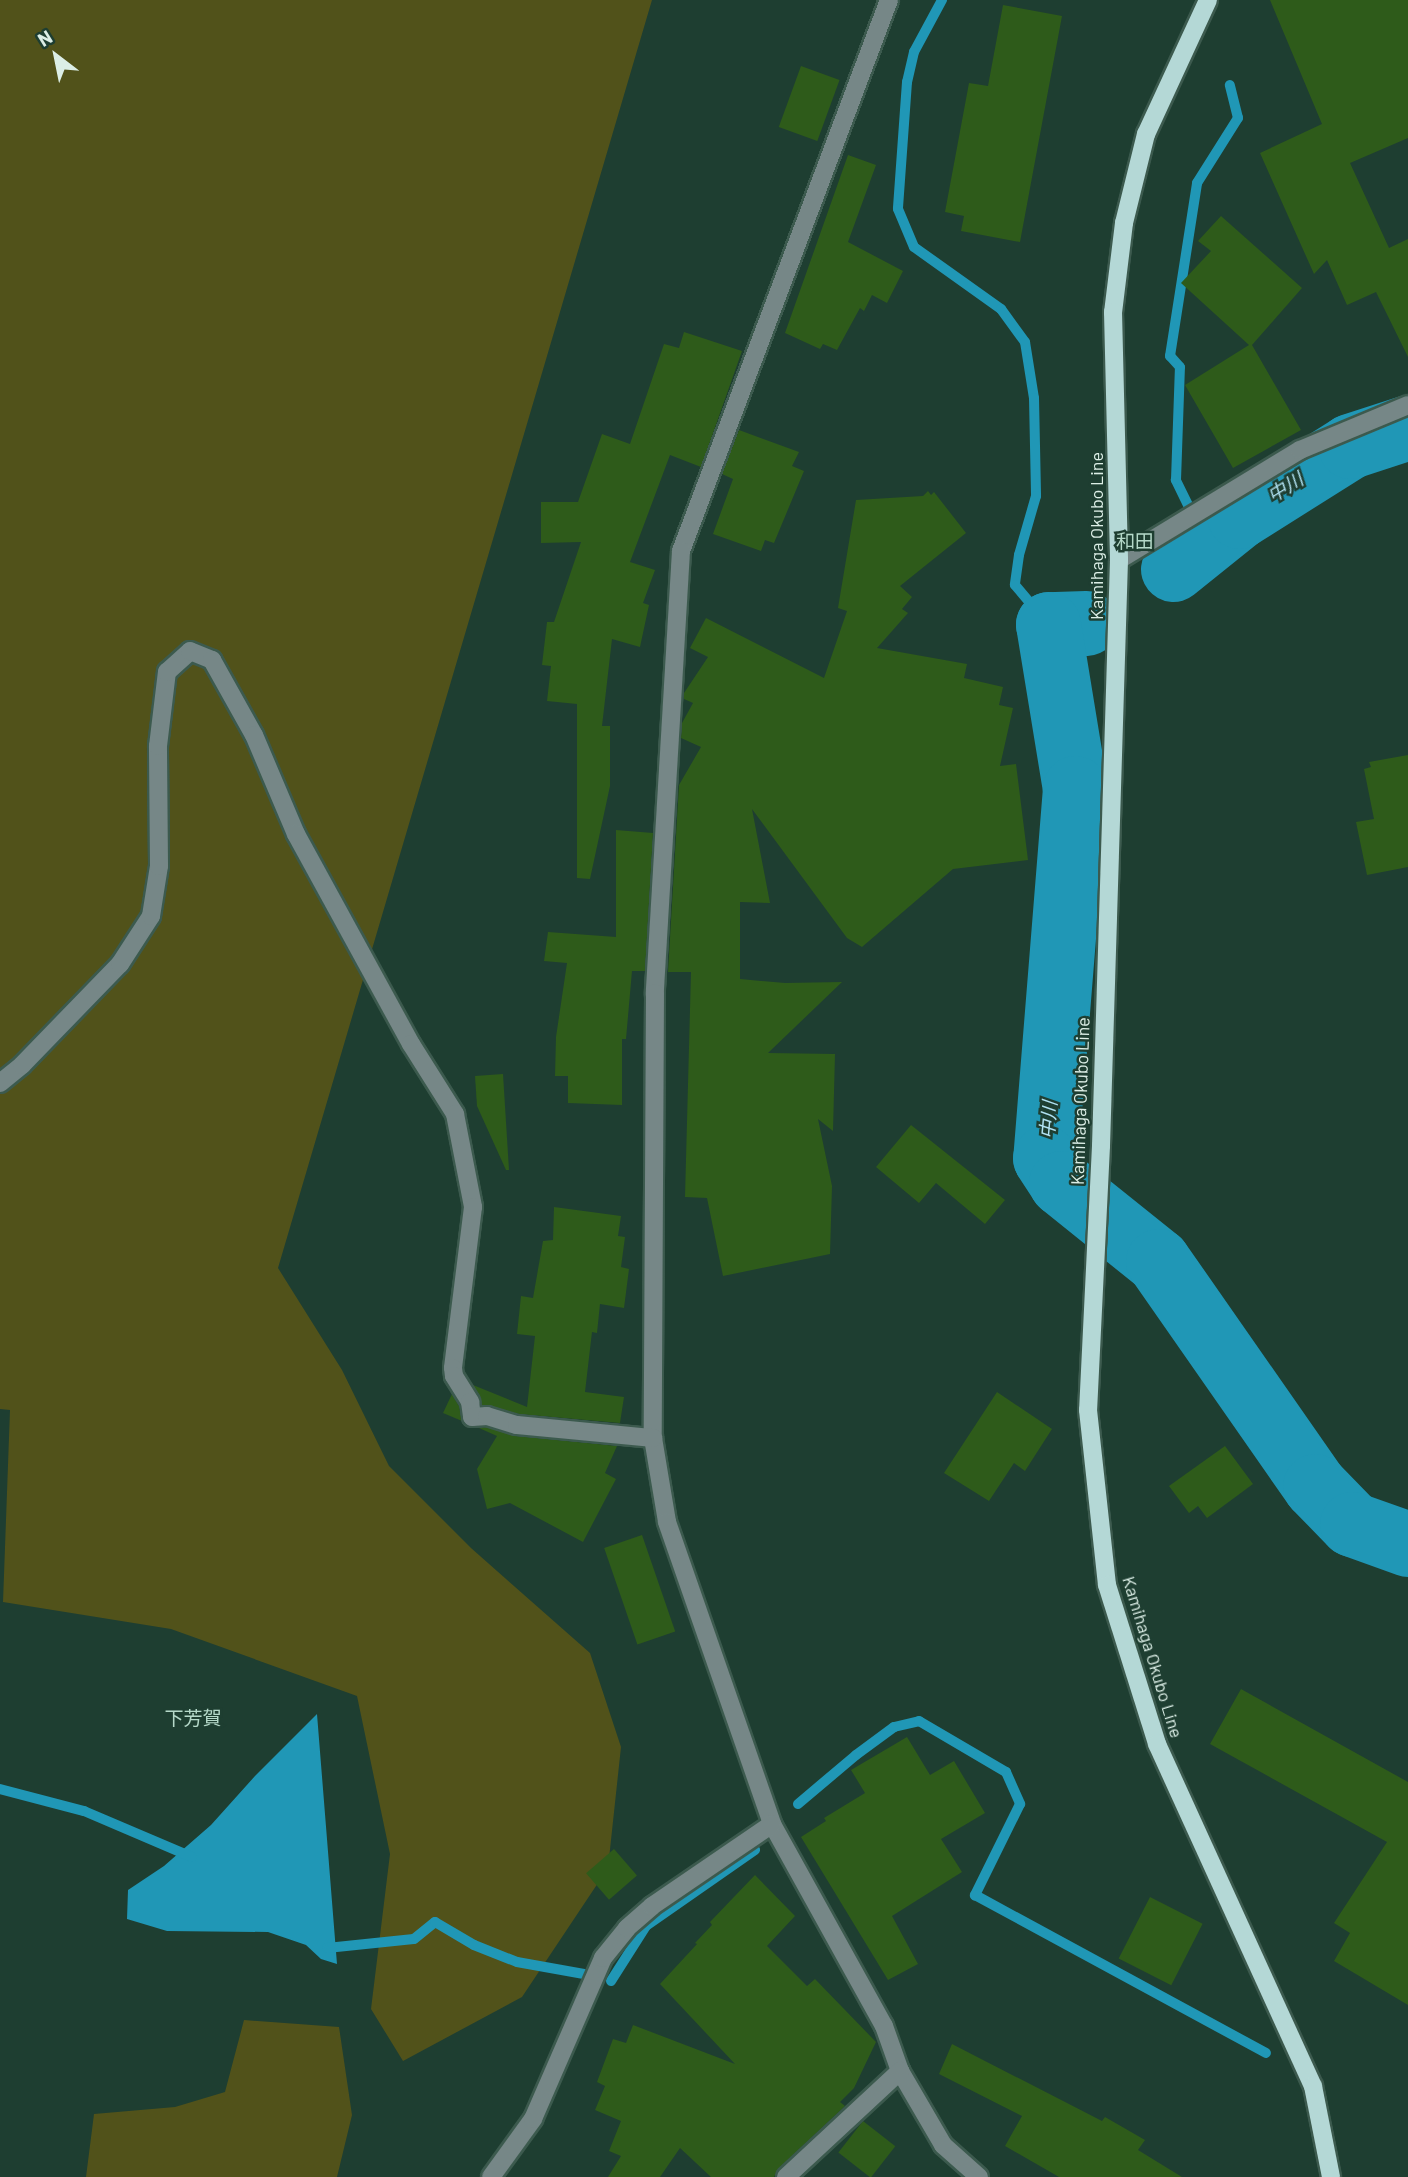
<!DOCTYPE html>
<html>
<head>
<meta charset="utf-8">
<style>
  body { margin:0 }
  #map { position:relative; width:1408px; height:2177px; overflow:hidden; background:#1e3e31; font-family:Barlow,"Noto Sans JP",sans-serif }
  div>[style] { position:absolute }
  .green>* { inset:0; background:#51521a }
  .water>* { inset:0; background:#2097b6 }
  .stream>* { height:10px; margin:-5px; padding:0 5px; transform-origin:5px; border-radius:5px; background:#2097b6 }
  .river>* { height:65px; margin:-32.5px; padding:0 32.5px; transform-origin:32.5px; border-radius:32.5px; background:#2097b6 }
  .building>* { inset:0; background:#2e5b1a; transform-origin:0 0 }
  .roads { filter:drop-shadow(2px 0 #3c5a4e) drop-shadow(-2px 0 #3c5a4e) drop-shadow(0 2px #3c5a4e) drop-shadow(0 -2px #3c5a4e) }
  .minor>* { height:18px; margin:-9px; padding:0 9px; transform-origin:9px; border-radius:9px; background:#768787 }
  .major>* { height:18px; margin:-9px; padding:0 9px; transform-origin:9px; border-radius:9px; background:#b4d8d6 }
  span { translate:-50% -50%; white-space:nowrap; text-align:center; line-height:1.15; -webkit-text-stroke:5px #1e3e31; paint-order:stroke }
  .street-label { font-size:18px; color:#dceee6 }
  .water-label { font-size:19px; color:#b1e2f3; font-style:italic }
  .neighbourhood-label { font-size:19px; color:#b5d9c9 }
  .north { position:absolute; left:21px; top:21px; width:70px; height:70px; -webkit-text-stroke:5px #1e3e31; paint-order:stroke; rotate:328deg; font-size:19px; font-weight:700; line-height:28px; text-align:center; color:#dceee6 }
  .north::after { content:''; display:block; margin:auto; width:24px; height:32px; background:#dceee6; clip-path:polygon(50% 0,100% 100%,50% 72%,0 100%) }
</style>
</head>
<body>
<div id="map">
  <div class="green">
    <div style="clip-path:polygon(0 0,652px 0,278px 1268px,342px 1370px,389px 1466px,471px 1548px,590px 1653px,621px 1747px,608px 1868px,522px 1997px,403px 2061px,371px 2009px,390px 1854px,357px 1696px,171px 1629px,3px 1602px,10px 1410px,0 1409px)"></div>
    <div style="clip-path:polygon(244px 2020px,339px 2027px,352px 2115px,337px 2177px,86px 2177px,94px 2114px,175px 2107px,225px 2092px)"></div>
  </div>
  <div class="water">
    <div style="clip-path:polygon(317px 1714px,337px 1964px,321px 1959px,306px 1945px,268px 1932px,167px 1931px,127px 1919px,128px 1890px,164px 1866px,211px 1825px,255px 1776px)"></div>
  </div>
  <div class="stream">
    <div style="left:942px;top:0;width:59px;rotate:118.3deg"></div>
    <div style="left:914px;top:52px;width:31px;rotate:103deg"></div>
    <div style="left:907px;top:82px;width:127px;rotate:94.1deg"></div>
    <div style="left:898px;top:209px;width:41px;rotate:67.2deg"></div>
    <div style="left:914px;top:247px;width:107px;rotate:35.5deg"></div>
    <div style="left:1001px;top:309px;width:41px;rotate:54deg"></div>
    <div style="left:1025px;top:342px;width:57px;rotate:80.9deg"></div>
    <div style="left:1034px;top:398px;width:98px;rotate:88.8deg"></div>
    <div style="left:1036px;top:496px;width:61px;rotate:106.1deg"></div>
    <div style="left:1019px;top:555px;width:30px;rotate:98deg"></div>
    <div style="left:1015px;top:585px;width:51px;rotate:49.8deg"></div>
    <div style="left:1188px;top:505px;width:28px;rotate:-116deg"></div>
    <div style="left:1176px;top:480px;width:113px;rotate:-88deg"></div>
    <div style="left:1180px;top:367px;width:15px;rotate:-132deg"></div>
    <div style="left:1170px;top:356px;width:175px;rotate:-81.1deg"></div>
    <div style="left:1197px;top:183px;width:77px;rotate:-57.8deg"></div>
    <div style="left:1238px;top:118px;width:34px;rotate:-104deg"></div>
    <div style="left:1200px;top:530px;width:13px;rotate:63deg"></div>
    <div style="left:0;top:1789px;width:87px;rotate:14.7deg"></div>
    <div style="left:84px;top:1811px;width:117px;rotate:23.1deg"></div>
    <div style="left:798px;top:1804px;width:76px;rotate:-40.2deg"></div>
    <div style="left:856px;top:1755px;width:47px;rotate:-36.4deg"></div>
    <div style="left:894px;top:1727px;width:26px;rotate:-13deg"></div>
    <div style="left:919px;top:1721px;width:101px;rotate:30.4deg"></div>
    <div style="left:1006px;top:1772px;width:35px;rotate:66deg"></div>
    <div style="left:1020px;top:1804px;width:102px;rotate:116.3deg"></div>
    <div style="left:975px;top:1895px;width:331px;rotate:28.5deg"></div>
    <div style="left:327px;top:1948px;width:87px;rotate:-5.9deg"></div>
    <div style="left:414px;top:1939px;width:27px;rotate:-39deg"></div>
    <div style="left:435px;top:1922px;width:45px;rotate:30.5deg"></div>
    <div style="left:474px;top:1945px;width:46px;rotate:21.6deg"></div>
    <div style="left:517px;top:1962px;width:68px;rotate:10.2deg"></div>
    <div style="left:611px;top:1981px;width:65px;rotate:-57.5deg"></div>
    <div style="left:646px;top:1926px;width:133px;rotate:-34.9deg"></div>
  </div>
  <div class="river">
    <div style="left:1173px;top:569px;width:85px;rotate:-38.8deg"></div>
    <div style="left:1239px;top:516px;width:131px;rotate:-32.2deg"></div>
    <div style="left:1350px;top:446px;width:61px;rotate:-18.1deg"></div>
    <div style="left:1086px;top:623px;width:38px;rotate:178deg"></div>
    <div style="left:1048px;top:624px;width:166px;rotate:80.7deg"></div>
    <div style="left:1075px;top:788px;width:371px;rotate:94.6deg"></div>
    <div style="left:1045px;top:1158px;width:30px;rotate:57deg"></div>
    <div style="left:1061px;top:1183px;width:124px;rotate:38.8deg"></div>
    <div style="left:1158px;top:1261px;width:274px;rotate:55.1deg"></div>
    <div style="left:1315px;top:1486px;width:53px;rotate:45.8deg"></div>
    <div style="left:1352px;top:1524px;width:59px;rotate:19.7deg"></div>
  </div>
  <div class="building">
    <div style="clip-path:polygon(1270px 0,1408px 0,1408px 138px,1350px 163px,1389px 248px,1408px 239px,1408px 357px,1376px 292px,1347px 305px,1327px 260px,1314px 274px,1260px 153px,1322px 124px)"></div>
    <div style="clip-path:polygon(1003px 5px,1062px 16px,1020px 242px,961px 231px,964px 216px,945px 212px,969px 83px,988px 86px)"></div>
    <div style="left:801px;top:66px;width:41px;height:65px;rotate:20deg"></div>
    <div style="clip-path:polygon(848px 155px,876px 165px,848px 242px,903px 271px,887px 303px,872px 295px,864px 311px,860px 308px,837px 350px,823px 344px,820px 349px,785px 333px)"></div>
    <div style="clip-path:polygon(1221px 216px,1302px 288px,1252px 345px,1301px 430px,1233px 468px,1185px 385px,1249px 345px,1181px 283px,1211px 251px,1198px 241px)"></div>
    <div style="clip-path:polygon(684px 332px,742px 351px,701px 467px,670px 455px,630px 562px,655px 570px,643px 603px,649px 605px,640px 647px,612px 639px,602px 726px,610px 726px,610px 786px,590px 879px,577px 878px,577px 704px,547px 701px,551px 666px,542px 665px,547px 622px,554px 622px,581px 542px,541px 543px,541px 502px,578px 502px,602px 434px,630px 444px,664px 344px,679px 348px)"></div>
    <div style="clip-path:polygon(739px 430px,799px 452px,792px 466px,804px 471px,774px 543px,765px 540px,761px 551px,713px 534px,733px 479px,722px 474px)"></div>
    <div style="clip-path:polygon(928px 491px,931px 495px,934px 492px,966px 533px,900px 586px,912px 597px,902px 609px,908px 613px,877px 648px,967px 664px,964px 678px,1003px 687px,999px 705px,1013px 708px,1000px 766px,1016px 764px,1028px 860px,953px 869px,862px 947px,847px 938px,752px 809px,770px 903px,740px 902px,740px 979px,785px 983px,842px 982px,768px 1053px,835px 1054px,833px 1131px,818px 1119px,832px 1186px,830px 1254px,723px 1276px,707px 1198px,685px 1197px,691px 972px,668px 972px,679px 785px,701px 747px,681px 738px,682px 723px,693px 703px,684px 699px,684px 693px,708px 657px,690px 648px,706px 618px,824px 678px,847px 611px,838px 608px,856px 500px,923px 496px)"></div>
    <div style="clip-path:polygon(1408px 755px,1408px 867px,1367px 875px,1356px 822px,1374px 819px,1364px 769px,1371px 767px,1369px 762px)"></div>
    <div style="clip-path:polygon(616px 830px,653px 833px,645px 971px,632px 971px,626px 1039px,622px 1039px,622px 1105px,568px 1103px,568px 1076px,555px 1076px,556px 1037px,567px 963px,544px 961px,548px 932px,616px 937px)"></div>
    <div style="clip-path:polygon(503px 1074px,509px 1170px,506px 1170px,477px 1106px,475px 1076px)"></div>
    <div style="clip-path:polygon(911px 1125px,1005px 1200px,985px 1224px,936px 1183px,919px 1203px,876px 1167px)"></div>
    <div style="clip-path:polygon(554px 1207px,621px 1216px,618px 1236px,625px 1237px,621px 1267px,629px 1269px,624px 1308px,600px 1304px,597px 1333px,592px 1332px,585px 1392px,624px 1397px,620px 1423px,519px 1414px,482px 1405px,473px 1385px,527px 1407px,535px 1336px,517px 1334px,521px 1296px,533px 1298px,543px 1241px,553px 1240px)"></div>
    <div style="clip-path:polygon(997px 1392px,1052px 1429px,1025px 1471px,1014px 1463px,989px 1501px,944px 1473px)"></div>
    <div style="clip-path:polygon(452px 1394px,459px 1406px,462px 1421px,443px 1413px)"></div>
    <div style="clip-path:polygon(486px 1427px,516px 1436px,617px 1446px,605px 1473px,616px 1479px,583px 1542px,510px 1503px,487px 1509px,477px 1469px,497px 1436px,479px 1428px)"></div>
    <div style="clip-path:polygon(1225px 1446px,1253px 1484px,1207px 1518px,1198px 1506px,1189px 1513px,1169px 1486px)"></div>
    <div style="left:642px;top:1535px;width:102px;height:40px;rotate:71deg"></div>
    <div style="clip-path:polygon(1241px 1689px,1408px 1782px,1408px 2005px,1334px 1961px,1350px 1933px,1334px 1923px,1387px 1842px,1210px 1744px)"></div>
    <div style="clip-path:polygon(907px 1737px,930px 1775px,954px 1761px,985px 1813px,941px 1839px,962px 1872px,892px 1916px,918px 1964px,888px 1980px,801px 1837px,826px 1821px,824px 1818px,865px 1793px,851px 1770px)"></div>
    <div style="left:614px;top:1849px;width:35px;height:37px;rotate:49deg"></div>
    <div style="clip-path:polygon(755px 1875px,795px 1916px,767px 1946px,807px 1986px,815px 1979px,876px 2042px,854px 2088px,840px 2102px,845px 2106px,778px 2169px,774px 2177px,711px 2177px,680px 2148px,660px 2177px,608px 2177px,621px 2156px,609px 2151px,621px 2121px,595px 2110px,605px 2086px,597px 2082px,613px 2039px,626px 2043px,633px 2025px,735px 2064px,660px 1984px,697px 1944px,695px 1943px,712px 1925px,710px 1922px)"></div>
    <div style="left:1150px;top:1897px;width:59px;height:69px;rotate:27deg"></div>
    <div style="clip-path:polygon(952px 2044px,1102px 2121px,1105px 2117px,1145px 2140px,1138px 2150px,1182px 2177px,1059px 2177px,1005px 2146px,1022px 2116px,939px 2074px)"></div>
    <div style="left:863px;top:2121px;width:41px;height:40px;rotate:38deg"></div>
  </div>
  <div class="roads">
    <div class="minor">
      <div style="left:889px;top:0;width:589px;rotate:110.68deg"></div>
      <div style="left:681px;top:551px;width:443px;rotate:93.4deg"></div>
      <div style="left:655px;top:993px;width:445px;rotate:90.3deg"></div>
      <div style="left:653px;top:1438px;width:85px;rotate:80.5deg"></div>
      <div style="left:667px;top:1522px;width:320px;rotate:70.8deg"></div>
      <div style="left:772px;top:1824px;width:231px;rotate:61deg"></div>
      <div style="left:884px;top:2026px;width:48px;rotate:70.4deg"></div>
      <div style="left:900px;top:2071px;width:86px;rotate:59.8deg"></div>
      <div style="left:943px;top:2145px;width:48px;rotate:41.6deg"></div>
      <div style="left:1119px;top:560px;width:212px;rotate:-31.3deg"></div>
      <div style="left:1300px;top:450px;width:117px;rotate:-22.6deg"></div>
      <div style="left:0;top:1083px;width:28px;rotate:-39deg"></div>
      <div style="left:22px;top:1065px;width:141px;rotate:-45.9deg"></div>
      <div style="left:120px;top:964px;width:57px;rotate:-57.1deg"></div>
      <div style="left:151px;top:916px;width:51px;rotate:-80.9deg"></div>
      <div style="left:159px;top:866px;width:120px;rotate:-90.5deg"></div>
      <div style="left:158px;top:746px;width:75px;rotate:-83.1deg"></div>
      <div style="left:167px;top:672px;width:31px;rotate:-42deg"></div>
      <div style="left:190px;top:651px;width:24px;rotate:22deg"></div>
      <div style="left:212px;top:660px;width:86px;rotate:60.8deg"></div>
      <div style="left:254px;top:735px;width:108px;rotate:67deg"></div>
      <div style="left:296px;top:834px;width:239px;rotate:61.3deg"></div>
      <div style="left:411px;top:1044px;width:83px;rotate:57.8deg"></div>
      <div style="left:455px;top:1114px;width:95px;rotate:79deg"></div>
      <div style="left:473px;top:1207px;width:162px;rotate:97.1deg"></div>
      <div style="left:453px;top:1368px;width:8px;rotate:83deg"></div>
      <div style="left:454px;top:1376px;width:31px;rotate:58deg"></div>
      <div style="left:470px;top:1402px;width:15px;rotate:82deg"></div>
      <div style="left:472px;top:1417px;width:15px;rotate:-4deg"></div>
      <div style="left:487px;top:1416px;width:31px;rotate:17deg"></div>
      <div style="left:517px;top:1425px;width:137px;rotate:5.5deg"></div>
      <div style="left:491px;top:2177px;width:72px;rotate:-54.1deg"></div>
      <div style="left:533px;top:2119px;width:176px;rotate:-66.5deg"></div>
      <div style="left:603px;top:1958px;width:38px;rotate:-51deg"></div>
      <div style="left:627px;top:1928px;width:33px;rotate:-41deg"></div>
      <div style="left:652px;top:1906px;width:145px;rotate:-34.3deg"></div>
      <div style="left:786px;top:2177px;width:156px;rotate:-42.9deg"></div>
    </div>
    <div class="major">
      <div style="left:1208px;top:0;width:148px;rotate:114.8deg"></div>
      <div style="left:1146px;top:134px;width:92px;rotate:103.9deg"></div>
      <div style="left:1124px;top:223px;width:90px;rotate:97deg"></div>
      <div style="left:1113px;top:312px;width:248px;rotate:88.6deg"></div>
      <div style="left:1119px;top:560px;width:586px;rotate:91.76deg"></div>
      <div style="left:1101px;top:1146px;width:264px;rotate:92.8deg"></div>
      <div style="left:1088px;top:1410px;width:176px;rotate:83.8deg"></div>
      <div style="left:1107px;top:1585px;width:167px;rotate:72.5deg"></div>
      <div style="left:1157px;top:1744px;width:376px;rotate:65.5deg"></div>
      <div style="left:1313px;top:2086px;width:93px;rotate:78.8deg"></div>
    </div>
  </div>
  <div class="street-label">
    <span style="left:1096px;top:536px;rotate:-90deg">Kamihaga Okubo Line</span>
    <span style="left:1080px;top:1101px;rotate:-88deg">Kamihaga Okubo Line</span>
    <span style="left:1153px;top:1657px;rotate:73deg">Kamihaga Okubo Line</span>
  </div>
  <div class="water-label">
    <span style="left:1285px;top:487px;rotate:-32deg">中川</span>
    <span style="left:1048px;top:1120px;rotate:-85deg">中川</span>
  </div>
  <div class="neighbourhood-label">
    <span style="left:1135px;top:541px">和田</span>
    <span style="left:193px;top:1718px">下芳賀</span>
  </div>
  <div class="north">N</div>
</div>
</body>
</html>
